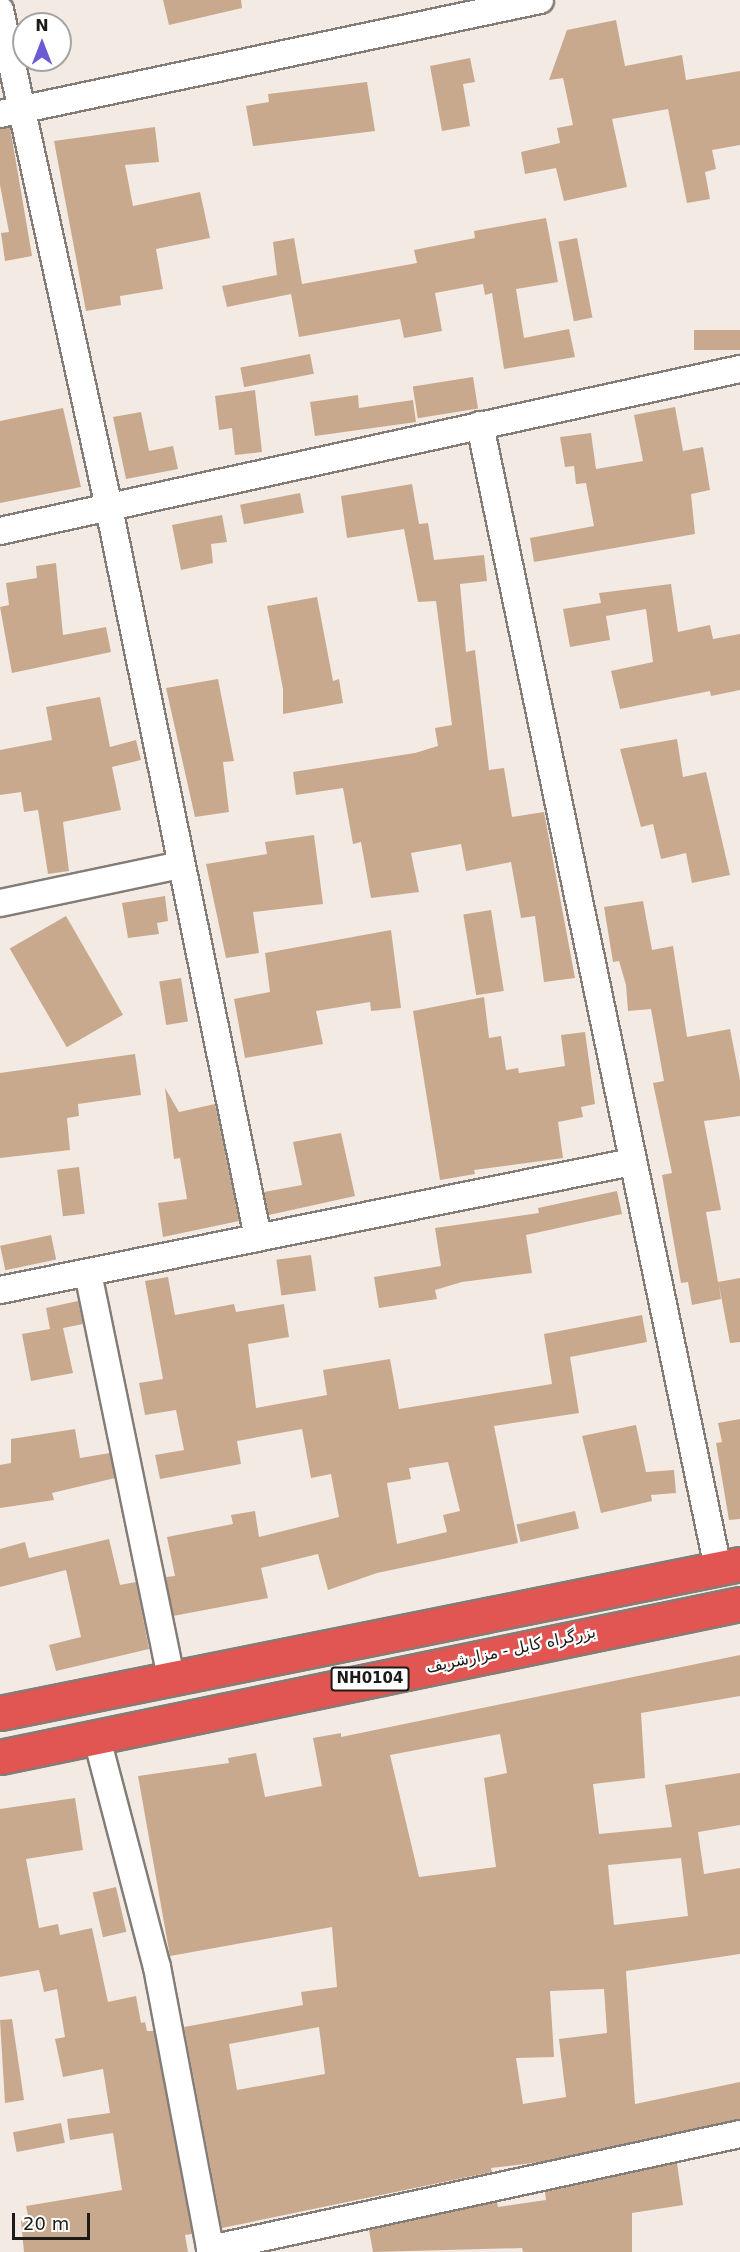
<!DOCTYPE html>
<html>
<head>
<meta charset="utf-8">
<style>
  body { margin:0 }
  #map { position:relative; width:740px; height:2252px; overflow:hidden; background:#f2eae3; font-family:"DejaVu Sans","Noto Naskh Arabic",sans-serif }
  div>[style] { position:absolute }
  .building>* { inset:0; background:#c9a98e; transform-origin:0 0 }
  .roads { filter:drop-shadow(2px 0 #847d77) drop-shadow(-2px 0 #847d77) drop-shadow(0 2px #847d77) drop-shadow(0 -2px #847d77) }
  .street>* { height:26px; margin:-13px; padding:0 13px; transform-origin:13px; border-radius:13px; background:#fff }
  .highway>* { height:33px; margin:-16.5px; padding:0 16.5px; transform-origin:16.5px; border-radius:16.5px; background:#e15553 }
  span { translate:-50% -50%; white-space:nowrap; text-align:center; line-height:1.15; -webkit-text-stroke:4.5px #fff; paint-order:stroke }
  .shield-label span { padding:2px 4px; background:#fff; border:2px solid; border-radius:4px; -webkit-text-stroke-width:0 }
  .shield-label { font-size:15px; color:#1d1b18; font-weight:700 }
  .street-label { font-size:16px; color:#1d1b18 }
  .north { position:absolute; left:12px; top:12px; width:60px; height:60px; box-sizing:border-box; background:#fff; border:2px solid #a5a4a3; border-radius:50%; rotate:0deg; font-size:16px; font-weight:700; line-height:24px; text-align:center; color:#1d1b18 }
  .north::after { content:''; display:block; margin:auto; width:21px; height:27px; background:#6a5ad3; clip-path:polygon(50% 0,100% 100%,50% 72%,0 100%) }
  .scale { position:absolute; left:12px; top:2213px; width:78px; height:27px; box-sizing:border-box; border:3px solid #1d1b18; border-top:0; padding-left:8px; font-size:18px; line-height:21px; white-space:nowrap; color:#1d1b18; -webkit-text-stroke:4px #fff; paint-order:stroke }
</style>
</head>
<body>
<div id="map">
  <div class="building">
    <div style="clip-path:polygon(163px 0,241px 0,242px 8px,169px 25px)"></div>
    <div style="clip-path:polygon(616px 20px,625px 66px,682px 55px,686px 80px,740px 71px,740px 145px,712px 150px,716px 169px,705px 172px,710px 199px,687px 203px,668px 109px,612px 119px,627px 187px,564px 201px,556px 168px,525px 174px,521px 152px,560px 143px,557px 128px,573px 125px,563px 78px,549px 80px,567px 30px)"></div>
    <div style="clip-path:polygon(470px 58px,475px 82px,463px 84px,470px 126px,442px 131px,430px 66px)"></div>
    <div style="clip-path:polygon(367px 82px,375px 131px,253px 146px,246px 106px,269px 102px,268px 94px)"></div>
    <div style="clip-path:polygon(10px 127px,32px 256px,5px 261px,1px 233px,9px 232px,0 185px,0 129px)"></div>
    <div style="clip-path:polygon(155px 127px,159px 162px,125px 165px,133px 206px,200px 192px,210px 238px,156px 249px,163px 289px,120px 296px,121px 305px,86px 311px,54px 141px)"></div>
    <div style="clip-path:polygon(546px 218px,558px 282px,516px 289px,524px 338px,569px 329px,575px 357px,504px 369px,492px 293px,485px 295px,483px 284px,435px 293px,442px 331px,404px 338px,400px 319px,299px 337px,291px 294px,227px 307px,222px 286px,277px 275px,273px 242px,294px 238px,302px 284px,417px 263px,414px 250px,475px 238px,474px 231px)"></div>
    <div style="left:577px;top:238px;width:81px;height:19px;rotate:79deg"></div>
    <div style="left:740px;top:330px;width:20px;height:46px;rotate:90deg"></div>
    <div style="left:310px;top:354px;width:20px;height:71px;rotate:79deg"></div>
    <div style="left:473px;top:377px;width:32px;height:61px;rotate:81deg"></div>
    <div style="clip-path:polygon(255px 390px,262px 452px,235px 455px,232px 428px,219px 430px,215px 396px)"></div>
    <div style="clip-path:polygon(358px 395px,359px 408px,413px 400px,416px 422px,315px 436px,310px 402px)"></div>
    <div style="clip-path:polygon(675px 407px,683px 451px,703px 447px,710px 490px,691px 494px,695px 534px,534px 562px,530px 538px,594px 526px,586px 483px,576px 484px,574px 466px,565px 467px,560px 437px,591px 433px,596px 469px,643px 461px,634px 415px)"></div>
    <div style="clip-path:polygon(63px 408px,81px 487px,0 503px,0 421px)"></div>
    <div style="clip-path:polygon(141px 412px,149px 451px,173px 446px,178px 469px,126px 479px,113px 417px)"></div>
    <div style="clip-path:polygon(412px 484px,419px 524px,428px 523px,434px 560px,484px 555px,487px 581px,460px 584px,466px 652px,475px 650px,489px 770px,504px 768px,512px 817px,544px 812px,575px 978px,544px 982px,535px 916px,521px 918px,511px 862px,466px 871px,461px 844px,411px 853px,419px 892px,371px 898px,361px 842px,353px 844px,343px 788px,296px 795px,293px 772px,415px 753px,438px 746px,435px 728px,452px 725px,436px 601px,418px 602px,404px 529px,347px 538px,341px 496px)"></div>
    <div style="left:300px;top:493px;width:20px;height:61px;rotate:79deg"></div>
    <div style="clip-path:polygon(222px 515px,227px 542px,211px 544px,213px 563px,181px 570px,172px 525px)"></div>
    <div style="clip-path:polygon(56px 563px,63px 635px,106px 627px,111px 652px,12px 673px,0 607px,9px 605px,6px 583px,37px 578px,36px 566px)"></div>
    <div style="clip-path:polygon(671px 584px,678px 632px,710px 625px,713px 639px,740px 634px,740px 690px,711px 696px,710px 691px,620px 709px,611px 671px,653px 662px,646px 609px,606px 616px,610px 640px,570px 647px,563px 609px,601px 603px,599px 593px)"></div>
    <div style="clip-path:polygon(317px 597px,333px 681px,339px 679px,343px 703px,283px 714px,283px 689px,267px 606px)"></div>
    <div style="clip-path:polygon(218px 679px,234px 761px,223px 762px,229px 812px,195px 817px,166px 688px)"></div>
    <div style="clip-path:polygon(100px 697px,110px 747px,136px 740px,141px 760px,112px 767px,121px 810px,63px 822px,69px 871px,48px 874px,38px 810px,24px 812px,21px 792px,0 795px,0 750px,52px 740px,46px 707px)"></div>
    <div style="clip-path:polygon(677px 739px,683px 777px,706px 772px,730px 875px,692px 883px,686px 853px,661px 859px,653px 824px,641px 827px,620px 749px)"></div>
    <div style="clip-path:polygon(314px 835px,323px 904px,253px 912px,259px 953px,226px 958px,206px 864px,267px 854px,265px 842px)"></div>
    <div style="clip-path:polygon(165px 896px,168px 921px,157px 923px,159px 934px,128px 938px,122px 903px)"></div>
    <div style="clip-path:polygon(643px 901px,652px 950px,673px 946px,687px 1037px,730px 1029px,740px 1080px,740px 1116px,704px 1121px,721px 1210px,706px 1212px,718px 1282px,740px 1278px,740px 1342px,730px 1343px,719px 1285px,721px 1299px,692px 1305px,688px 1282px,681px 1283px,662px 1175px,672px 1173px,653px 1083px,664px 1081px,651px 1009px,628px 1011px,626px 985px,619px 961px,613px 962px,604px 907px)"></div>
    <div style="left:491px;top:910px;width:82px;height:28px;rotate:81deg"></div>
    <div style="left:66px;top:916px;width:114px;height:65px;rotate:60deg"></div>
    <div style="clip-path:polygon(391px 930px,401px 1008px,371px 1011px,370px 1002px,316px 1011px,323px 1044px,245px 1058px,234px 999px,270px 992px,265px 953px)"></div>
    <div style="left:181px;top:978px;width:44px;height:22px;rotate:81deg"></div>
    <div style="clip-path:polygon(484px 997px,489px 1038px,501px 1036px,506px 1070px,518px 1068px,519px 1073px,565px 1066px,561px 1035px,585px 1032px,595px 1104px,581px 1107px,583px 1117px,558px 1122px,563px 1158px,474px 1170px,475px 1174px,440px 1180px,413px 1011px)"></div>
    <div style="clip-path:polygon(135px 1054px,141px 1095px,78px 1104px,79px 1116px,67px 1118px,70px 1150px,0 1158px,0 1073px)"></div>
    <div style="clip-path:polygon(165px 1088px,179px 1112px,215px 1104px,239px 1221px,163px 1237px,158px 1203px,187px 1199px,180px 1158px,174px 1159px)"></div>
    <div style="clip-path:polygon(341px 1133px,355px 1196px,269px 1215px,264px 1192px,302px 1185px,293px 1142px)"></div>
    <div style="left:79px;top:1167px;width:47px;height:22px;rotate:83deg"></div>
    <div style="clip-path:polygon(617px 1191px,622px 1214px,526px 1235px,532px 1273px,462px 1282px,435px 1290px,437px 1299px,379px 1308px,374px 1277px,441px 1266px,435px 1228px,539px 1213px,538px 1208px)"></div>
    <div style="left:51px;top:1235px;width:25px;height:52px;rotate:78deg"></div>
    <div style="left:311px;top:1255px;width:36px;height:35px;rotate:82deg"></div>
    <div style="clip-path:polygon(evenodd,168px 1277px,175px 1315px,234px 1304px,236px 1312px,284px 1304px,289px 1337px,248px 1344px,256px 1408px,327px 1395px,323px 1370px,390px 1359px,399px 1409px,552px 1384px,544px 1334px,642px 1315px,647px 1342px,570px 1357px,579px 1413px,494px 1426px,518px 1543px,377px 1573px,328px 1590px,318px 1554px,261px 1568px,268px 1598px,173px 1616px,166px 1577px,175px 1576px,167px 1537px,233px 1524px,231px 1515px,255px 1511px,259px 1537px,339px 1517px,331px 1474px,311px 1478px,302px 1429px,237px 1441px,241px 1464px,160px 1479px,155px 1455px,184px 1450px,176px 1410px,145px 1415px,139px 1383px,163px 1379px,145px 1281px,168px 1277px,448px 1462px,460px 1511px,443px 1515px,447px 1532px,397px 1544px,387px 1483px,411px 1479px,409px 1468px,448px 1462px)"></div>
    <div style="clip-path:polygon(78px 1301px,83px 1324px,63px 1328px,73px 1373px,31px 1381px,22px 1334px,50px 1329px,46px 1308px)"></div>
    <div style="clip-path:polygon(740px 1419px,740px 1519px,729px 1520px,716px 1443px,722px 1442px,718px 1423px)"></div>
    <div style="clip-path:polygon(636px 1425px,646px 1472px,674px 1470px,676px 1493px,651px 1495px,652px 1501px,601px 1513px,582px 1436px)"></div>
    <div style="clip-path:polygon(75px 1429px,80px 1458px,110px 1453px,115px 1478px,52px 1493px,54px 1500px,0 1508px,0 1465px,11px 1463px,11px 1439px)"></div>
    <div style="left:575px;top:1511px;width:18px;height:60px;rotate:77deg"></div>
    <div style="clip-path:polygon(109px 1539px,120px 1585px,136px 1582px,149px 1649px,56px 1671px,49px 1645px,81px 1637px,66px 1570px,0 1587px,0 1549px,25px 1542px,29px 1558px)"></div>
    <div style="clip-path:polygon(evenodd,740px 1655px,740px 1696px,641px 1713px,645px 1778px,593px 1784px,599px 1834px,672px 1827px,665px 1785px,740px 1773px,740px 1825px,698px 1832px,704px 1874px,740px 1868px,740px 1954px,626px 1971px,635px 2104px,740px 2082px,740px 2119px,541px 2162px,491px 2168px,492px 2172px,222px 2228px,184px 2027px,303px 2005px,301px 1992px,337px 1987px,332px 1927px,170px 1956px,138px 1776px,229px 1763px,228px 1758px,256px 1753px,265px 1797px,322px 1786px,313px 1738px,341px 1733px,341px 1737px,740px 1655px,500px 1734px,507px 1773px,484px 1778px,496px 1867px,419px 1877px,390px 1755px,500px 1734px,740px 1655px,681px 1858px,688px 1916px,614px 1925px,608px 1865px,681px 1858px,740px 1655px,604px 1989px,607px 2033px,559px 2039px,566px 2097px,523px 2104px,516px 2058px,554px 2057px,550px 1991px,604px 1989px,740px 1655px,319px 2027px,325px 2074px,237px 2090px,229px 2044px,319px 2027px)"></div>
    <div style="clip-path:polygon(75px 1798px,83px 1850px,26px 1859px,39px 1928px,58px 1924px,60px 1935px,92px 1928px,108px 2002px,136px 1996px,141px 2023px,145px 2022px,147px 2031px,154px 2031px,192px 2234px,185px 2235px,188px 2252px,24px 2252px,21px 2221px,29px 2220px,26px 2206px,122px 2190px,113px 2133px,70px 2140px,67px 2119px,110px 2113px,103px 2069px,63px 2077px,55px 2039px,65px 2037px,57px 1989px,44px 1992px,39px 1970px,0 1977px,0 1809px)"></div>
    <div style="left:116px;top:1887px;width:46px;height:24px;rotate:77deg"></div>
    <div style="clip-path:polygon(12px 2019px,24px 2100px,5px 2103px,0 2020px)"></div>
    <div style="left:61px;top:2123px;width:20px;height:49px;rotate:79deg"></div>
    <div style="clip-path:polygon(677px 2163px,683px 2205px,632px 2213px,632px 2252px,523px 2252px,522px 2248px,373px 2252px,369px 2230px,497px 2202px,498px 2207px,546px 2200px,545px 2192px)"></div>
  </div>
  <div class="roads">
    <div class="street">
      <div style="left:0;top:10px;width:510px;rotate:77.65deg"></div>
      <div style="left:109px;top:508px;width:745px;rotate:78.46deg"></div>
      <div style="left:0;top:114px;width:552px;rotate:-11.92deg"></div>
      <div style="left:480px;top:425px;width:1168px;rotate:78.24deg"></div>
      <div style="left:0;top:531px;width:758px;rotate:-12.35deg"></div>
      <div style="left:0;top:903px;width:184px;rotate:-11.9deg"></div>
      <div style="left:88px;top:1273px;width:414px;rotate:78.4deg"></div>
      <div style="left:0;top:1290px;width:645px;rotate:-11.45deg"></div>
      <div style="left:96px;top:1735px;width:240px;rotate:75.3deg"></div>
      <div style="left:157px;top:1967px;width:290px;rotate:79.3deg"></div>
      <div style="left:210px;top:2249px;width:542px;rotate:-12.24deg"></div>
    </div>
    <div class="highway">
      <div style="left:0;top:1713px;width:755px;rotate:-11.38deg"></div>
      <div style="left:0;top:1757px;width:756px;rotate:-11.68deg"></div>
    </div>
  </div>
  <div class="shield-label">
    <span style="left:370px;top:1679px">NH0104</span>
  </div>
  <div class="street-label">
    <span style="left:511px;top:1650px;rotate:-12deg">بزرگراه کابل - مزارشریف</span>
  </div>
  <div class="north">N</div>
  <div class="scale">20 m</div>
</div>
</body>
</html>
